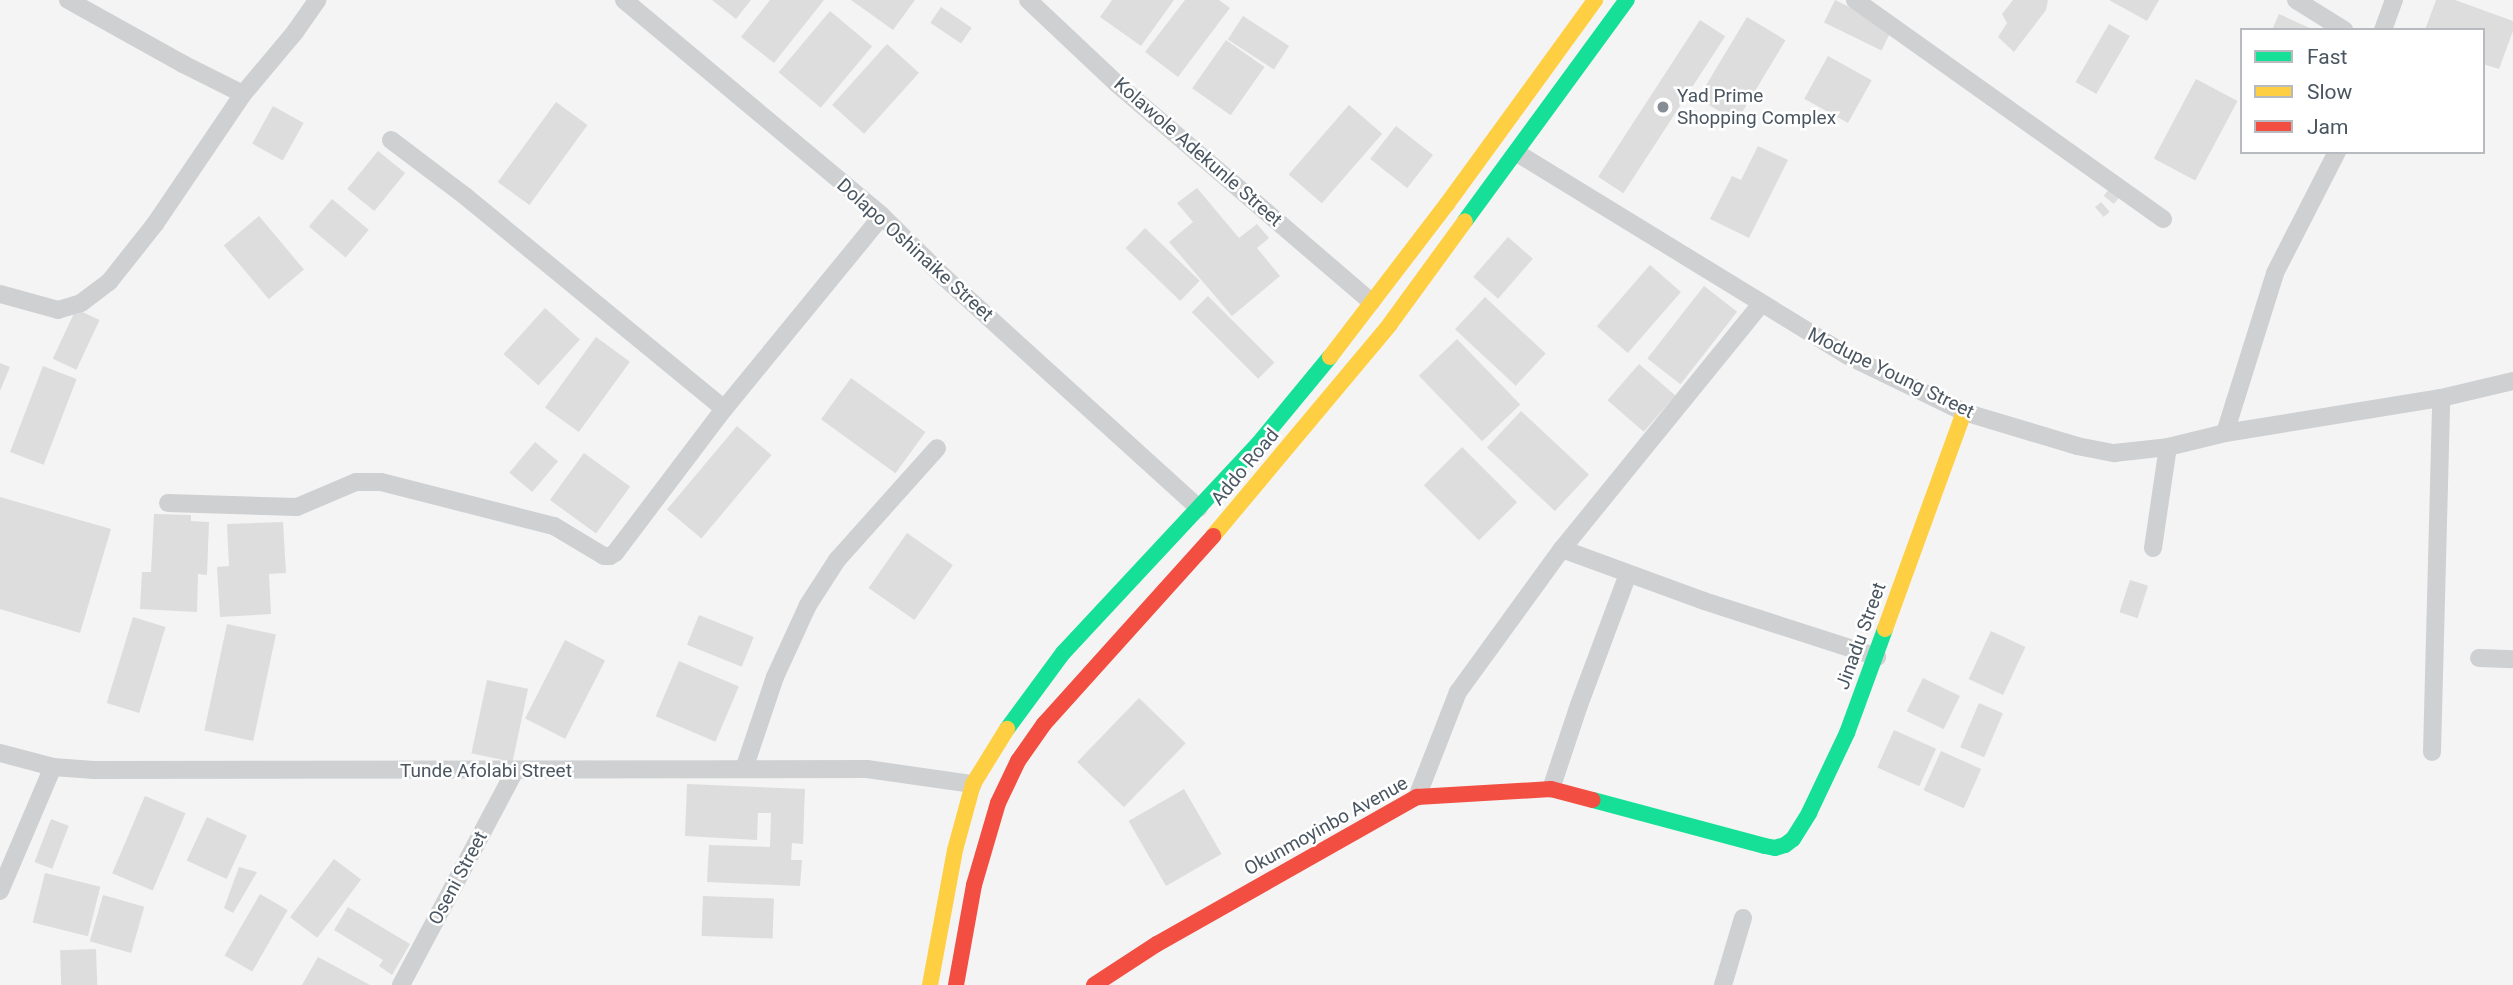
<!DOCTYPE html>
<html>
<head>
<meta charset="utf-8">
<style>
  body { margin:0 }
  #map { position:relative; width:2513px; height:985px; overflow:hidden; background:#f4f4f4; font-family:Roboto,sans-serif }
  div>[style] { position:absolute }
  .building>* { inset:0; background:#ddddde; transform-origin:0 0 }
  .street>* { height:18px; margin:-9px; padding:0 9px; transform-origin:9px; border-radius:9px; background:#ced0d2 }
  .fast>* { height:16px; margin:-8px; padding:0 8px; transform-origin:8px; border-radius:8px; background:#16e098 }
  .slow>* { height:16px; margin:-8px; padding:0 8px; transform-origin:8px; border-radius:8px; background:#ffcf43 }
  .jam>* { height:16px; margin:-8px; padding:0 8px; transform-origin:8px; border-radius:8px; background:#f24e42 }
  .dots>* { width:19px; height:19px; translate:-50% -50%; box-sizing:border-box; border:4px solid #fff; border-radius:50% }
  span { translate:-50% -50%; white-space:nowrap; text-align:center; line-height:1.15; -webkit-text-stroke:5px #fff; paint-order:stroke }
  .poi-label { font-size:19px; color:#4a5661 }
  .left { translate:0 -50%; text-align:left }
  .street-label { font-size:19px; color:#4a5661 }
  .legend { position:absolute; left:2240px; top:28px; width:245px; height:126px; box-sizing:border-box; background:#fff; border:2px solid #b7bbc0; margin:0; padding:9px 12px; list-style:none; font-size:21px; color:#4a5661 }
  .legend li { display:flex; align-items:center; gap:14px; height:35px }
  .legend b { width:35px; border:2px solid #b7bbc0 }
</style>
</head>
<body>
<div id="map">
  <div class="building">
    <div style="clip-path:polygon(712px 0,751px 0,736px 19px)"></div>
    <div style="clip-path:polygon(770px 0,824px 0,774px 63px,741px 37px)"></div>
    <div style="clip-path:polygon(851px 0,915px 0,893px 30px)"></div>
    <div style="clip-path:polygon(1112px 0,1174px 0,1141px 46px,1100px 17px)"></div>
    <div style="clip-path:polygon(1185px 0,1219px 0,1230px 8px,1178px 77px,1145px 52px)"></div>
    <div style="left:1835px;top:0;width:64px;height:25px;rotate:26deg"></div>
    <div style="clip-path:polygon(2013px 0,2048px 0,2046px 10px,2014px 52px,1998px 37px,2007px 23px,2002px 14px)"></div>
    <div style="clip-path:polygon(2109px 0,2159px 0,2147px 21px)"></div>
    <div style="clip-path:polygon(2436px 0,2455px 0,2513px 21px,2513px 31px,2499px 69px,2483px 64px,2483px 30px,2425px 30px)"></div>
    <div style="left:941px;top:7px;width:37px;height:19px;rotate:34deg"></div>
    <div style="left:830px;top:11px;width:55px;height:80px;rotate:40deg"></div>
    <div style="clip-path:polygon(2279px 14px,2314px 30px,2272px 30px)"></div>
    <div style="left:1243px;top:16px;width:55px;height:28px;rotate:33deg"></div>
    <div style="left:1747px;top:17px;width:45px;height:95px;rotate:31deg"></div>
    <div style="left:1700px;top:20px;width:30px;height:187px;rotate:33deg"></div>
    <div style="left:2109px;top:24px;width:24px;height:67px;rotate:30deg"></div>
    <div style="left:1226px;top:40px;width:47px;height:59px;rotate:35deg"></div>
    <div style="left:887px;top:44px;width:43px;height:82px;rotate:42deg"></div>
    <div style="left:1828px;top:56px;width:50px;height:49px;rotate:29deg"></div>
    <div style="left:2196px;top:79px;width:47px;height:90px;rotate:28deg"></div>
    <div style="left:556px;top:102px;width:39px;height:99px;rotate:36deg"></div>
    <div style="left:1349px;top:105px;width:44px;height:92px;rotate:41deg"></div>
    <div style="left:273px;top:106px;width:35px;height:43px;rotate:29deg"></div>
    <div style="left:1396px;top:126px;width:47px;height:42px;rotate:38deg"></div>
    <div style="clip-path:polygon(1758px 146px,1788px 160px,1749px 238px,1710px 219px,1732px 176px,1741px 180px)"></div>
    <div style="left:378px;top:151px;width:35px;height:49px;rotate:39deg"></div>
    <div style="clip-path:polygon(1197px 188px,1239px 238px,1257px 224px,1269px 238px,1257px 248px,1280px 276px,1232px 316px,1169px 242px,1193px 222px,1177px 203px)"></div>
    <div style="left:2110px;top:188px;width:13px;height:10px;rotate:39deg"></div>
    <div style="left:332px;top:199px;width:48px;height:36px;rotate:40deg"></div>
    <div style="left:2101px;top:202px;width:13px;height:8px;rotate:48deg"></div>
    <div style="left:259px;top:216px;width:70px;height:46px;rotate:50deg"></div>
    <div style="left:1145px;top:228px;width:76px;height:28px;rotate:44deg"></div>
    <div style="left:1508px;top:237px;width:33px;height:53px;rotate:41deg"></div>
    <div style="left:1650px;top:265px;width:41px;height:81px;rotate:41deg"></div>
    <div style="left:1704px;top:286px;width:42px;height:92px;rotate:38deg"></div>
    <div style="left:1208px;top:296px;width:94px;height:23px;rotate:45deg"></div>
    <div style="left:1485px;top:297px;width:83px;height:44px;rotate:43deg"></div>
    <div style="left:545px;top:308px;width:47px;height:62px;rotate:42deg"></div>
    <div style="left:76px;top:309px;width:26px;height:55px;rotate:25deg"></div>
    <div style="left:596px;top:337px;width:42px;height:87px;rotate:36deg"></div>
    <div style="left:1457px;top:339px;width:91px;height:53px;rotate:46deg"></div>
    <div style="clip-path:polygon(0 363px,10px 367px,0 391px)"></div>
    <div style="left:1639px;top:364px;width:48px;height:48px;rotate:41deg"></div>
    <div style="left:43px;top:366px;width:36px;height:92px;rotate:21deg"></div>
    <div style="left:851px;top:378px;width:92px;height:51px;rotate:36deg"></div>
    <div style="left:1521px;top:411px;width:93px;height:50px;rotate:43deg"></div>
    <div style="left:737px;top:426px;width:45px;height:109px;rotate:40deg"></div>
    <div style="left:535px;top:442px;width:30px;height:40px;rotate:40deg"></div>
    <div style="left:1462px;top:447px;width:78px;height:54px;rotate:45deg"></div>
    <div style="left:584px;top:453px;width:57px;height:58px;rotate:36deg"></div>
    <div style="clip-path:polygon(0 497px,111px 529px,80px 633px,0 609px)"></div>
    <div style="clip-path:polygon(154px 514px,191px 515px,191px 521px,209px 522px,207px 575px,198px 574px,197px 612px,140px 609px,142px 572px,151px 572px)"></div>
    <div style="clip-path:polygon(283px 522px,286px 573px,269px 574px,271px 614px,220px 617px,217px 567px,229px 566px,227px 524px)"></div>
    <div style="left:907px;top:533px;width:56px;height:67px;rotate:35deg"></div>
    <div style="left:2130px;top:580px;width:19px;height:34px;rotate:18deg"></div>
    <div style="left:699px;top:615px;width:59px;height:32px;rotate:22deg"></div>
    <div style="left:133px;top:617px;width:34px;height:90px;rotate:17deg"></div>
    <div style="left:227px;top:624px;width:50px;height:109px;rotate:12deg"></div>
    <div style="left:1991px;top:631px;width:38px;height:53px;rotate:25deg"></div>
    <div style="left:565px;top:640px;width:45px;height:88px;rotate:27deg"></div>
    <div style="left:679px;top:661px;width:65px;height:60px;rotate:23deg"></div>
    <div style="left:1923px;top:678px;width:41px;height:37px;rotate:26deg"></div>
    <div style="left:487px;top:680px;width:42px;height:75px;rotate:12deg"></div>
    <div style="left:1139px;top:698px;width:65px;height:89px;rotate:44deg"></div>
    <div style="left:1979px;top:703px;width:26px;height:48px;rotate:23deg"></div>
    <div style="left:1894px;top:730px;width:46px;height:41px;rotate:24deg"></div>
    <div style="left:1941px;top:751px;width:44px;height:43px;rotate:24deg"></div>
    <div style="clip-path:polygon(687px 784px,805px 789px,803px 844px,792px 843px,791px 860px,802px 860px,800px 886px,707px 882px,709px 845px,770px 847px,771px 813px,758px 813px,757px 840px,685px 836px)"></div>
    <div style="left:1184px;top:789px;width:75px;height:64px;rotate:60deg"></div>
    <div style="left:145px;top:796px;width:44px;height:84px;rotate:23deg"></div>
    <div style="left:207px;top:817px;width:44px;height:48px;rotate:25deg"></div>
    <div style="left:51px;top:819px;width:19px;height:46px;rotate:21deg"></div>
    <div style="left:334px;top:859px;width:34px;height:73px;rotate:37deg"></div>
    <div style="clip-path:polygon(239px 867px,257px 872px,233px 913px,224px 908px)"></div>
    <div style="left:45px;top:873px;width:57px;height:51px;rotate:14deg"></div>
    <div style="left:260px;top:894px;width:32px;height:71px;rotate:30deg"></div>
    <div style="left:103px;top:895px;width:43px;height:48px;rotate:16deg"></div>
    <div style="left:703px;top:896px;width:71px;height:40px;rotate:2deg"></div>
    <div style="clip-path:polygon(348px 907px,410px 944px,392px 975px,379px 966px,383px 960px,334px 930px)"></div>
    <div style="left:96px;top:949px;width:36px;height:36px;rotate:88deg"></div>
    <div style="clip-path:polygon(318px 957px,370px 985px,302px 985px)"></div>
  </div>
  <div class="street">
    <div style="left:68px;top:0;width:132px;rotate:29.1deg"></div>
    <div style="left:183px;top:64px;width:67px;rotate:26.6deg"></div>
    <div style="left:243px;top:94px;width:81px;rotate:-50deg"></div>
    <div style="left:295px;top:32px;width:39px;rotate:-55deg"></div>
    <div style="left:624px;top:0;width:336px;rotate:39.9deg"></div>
    <div style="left:882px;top:216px;width:87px;rotate:44.5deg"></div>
    <div style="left:944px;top:277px;width:344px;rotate:42.2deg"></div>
    <div style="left:1028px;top:0;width:122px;rotate:43.3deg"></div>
    <div style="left:1117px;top:84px;width:335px;rotate:40.6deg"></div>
    <div style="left:1855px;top:0;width:378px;rotate:35.4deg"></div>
    <div style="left:2296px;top:0;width:57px;rotate:32deg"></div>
    <div style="left:2383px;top:30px;width:32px;rotate:-70deg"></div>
    <div style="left:391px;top:140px;width:93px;rotate:37.1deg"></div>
    <div style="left:465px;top:196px;width:335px;rotate:39.4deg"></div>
    <div style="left:1517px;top:153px;width:388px;rotate:31.5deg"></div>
    <div style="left:1848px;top:356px;width:129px;rotate:25.8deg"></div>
    <div style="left:1964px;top:412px;width:118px;rotate:16.7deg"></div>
    <div style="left:2077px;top:446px;width:38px;rotate:11deg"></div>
    <div style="left:2114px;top:453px;width:54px;rotate:-6.3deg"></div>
    <div style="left:2168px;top:447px;width:59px;rotate:-13.8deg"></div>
    <div style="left:2225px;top:433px;width:219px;rotate:-9.2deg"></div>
    <div style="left:2441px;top:398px;width:74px;rotate:-13.3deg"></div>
    <div style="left:0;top:294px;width:60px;rotate:15.4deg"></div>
    <div style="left:58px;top:310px;width:24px;rotate:-17deg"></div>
    <div style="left:81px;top:303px;width:35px;rotate:-37deg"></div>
    <div style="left:109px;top:282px;width:74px;rotate:-51.6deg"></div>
    <div style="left:155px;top:224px;width:157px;rotate:-55.9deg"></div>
    <div style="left:2225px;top:433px;width:168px;rotate:-72.6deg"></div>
    <div style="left:2275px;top:273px;width:136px;rotate:-62.9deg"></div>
    <div style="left:168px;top:503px;width:129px;rotate:1.8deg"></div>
    <div style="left:297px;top:507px;width:64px;rotate:-23deg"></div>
    <div style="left:356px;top:482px;width:25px"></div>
    <div style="left:381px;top:482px;width:179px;rotate:14.3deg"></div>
    <div style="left:554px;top:526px;width:58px;rotate:31deg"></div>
    <div style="left:604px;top:556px;width:6px"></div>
    <div style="left:610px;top:556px;width:6px;rotate:-31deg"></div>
    <div style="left:615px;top:553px;width:181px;rotate:-52.9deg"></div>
    <div style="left:724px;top:409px;width:249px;rotate:-50.7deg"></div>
    <div style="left:2153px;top:548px;width:102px;rotate:-81.6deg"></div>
    <div style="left:1562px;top:549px;width:151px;rotate:20.1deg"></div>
    <div style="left:1704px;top:601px;width:182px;rotate:17.9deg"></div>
    <div style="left:2479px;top:658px;width:34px;rotate:2deg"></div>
    <div style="left:2432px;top:752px;width:354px;rotate:-88.5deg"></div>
    <div style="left:0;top:753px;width:55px;rotate:14.8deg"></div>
    <div style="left:53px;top:767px;width:41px;rotate:4.2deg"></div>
    <div style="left:94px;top:770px;width:773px;rotate:-0.07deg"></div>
    <div style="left:867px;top:769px;width:107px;rotate:8.1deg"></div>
    <div style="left:744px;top:769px;width:97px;rotate:-71.4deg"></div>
    <div style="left:775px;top:677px;width:79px;rotate:-65.4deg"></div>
    <div style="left:808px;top:605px;width:54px;rotate:-57.2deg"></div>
    <div style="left:837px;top:560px;width:150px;rotate:-48.2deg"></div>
    <div style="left:1551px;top:789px;width:89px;rotate:-71.6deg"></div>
    <div style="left:1579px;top:705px;width:140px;rotate:-69.5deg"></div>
    <div style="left:1417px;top:797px;width:113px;rotate:-68.7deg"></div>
    <div style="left:1458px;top:692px;width:177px;rotate:-54deg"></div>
    <div style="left:1562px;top:549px;width:316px;rotate:-50.9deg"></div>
    <div style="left:0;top:891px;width:135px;rotate:-66.9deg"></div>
    <div style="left:401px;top:985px;width:242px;rotate:-62deg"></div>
    <div style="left:1723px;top:985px;width:70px;rotate:-73.4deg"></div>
  </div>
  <div class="fast">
    <div style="left:1465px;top:221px;width:274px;rotate:-53.8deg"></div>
    <div style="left:1007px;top:729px;width:94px;rotate:-53.6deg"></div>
    <div style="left:1063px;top:653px;width:286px;rotate:-47deg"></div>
    <div style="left:1258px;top:444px;width:113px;rotate:-50.4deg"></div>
    <div style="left:1593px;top:800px;width:178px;rotate:15deg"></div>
    <div style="left:1765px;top:846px;width:10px;rotate:11deg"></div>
    <div style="left:1775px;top:848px;width:10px;rotate:-17deg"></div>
    <div style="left:1785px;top:845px;width:10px;rotate:-37deg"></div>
    <div style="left:1793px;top:839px;width:31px;rotate:-58deg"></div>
    <div style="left:1809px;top:813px;width:89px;rotate:-64.6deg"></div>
    <div style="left:1847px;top:733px;width:111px;rotate:-69.9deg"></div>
  </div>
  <div class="slow">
    <div style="left:1330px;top:357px;width:193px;rotate:-52.6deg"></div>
    <div style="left:1447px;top:204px;width:252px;rotate:-54deg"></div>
    <div style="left:1213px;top:536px;width:276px;rotate:-50.1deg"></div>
    <div style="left:1390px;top:324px;width:127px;rotate:-53.9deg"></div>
    <div style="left:1885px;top:629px;width:231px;rotate:-70deg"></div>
    <div style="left:930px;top:985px;width:137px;rotate:-79.5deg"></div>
    <div style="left:955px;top:850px;width:68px;rotate:-74.7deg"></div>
    <div style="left:973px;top:784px;width:65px;rotate:-58.3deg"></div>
  </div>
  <div class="jam">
    <div style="left:956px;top:985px;width:102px;rotate:-79.8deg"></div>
    <div style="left:974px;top:885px;width:85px;rotate:-73.7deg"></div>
    <div style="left:998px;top:803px;width:47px;rotate:-64.5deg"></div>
    <div style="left:1018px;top:761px;width:45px;rotate:-54.9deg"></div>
    <div style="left:1044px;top:724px;width:253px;rotate:-48deg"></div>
    <div style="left:1094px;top:985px;width:75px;rotate:-33.1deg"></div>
    <div style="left:1157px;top:944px;width:299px;rotate:-29.5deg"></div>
    <div style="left:1417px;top:797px;width:134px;rotate:-3.4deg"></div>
    <div style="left:1551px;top:789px;width:43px;rotate:14.7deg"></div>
  </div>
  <div class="dots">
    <div style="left:1663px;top:107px;background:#868d94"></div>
  </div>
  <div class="poi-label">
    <span class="left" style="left:1677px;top:107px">Yad Prime<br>Shopping Complex</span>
  </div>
  <div class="street-label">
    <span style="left:1198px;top:152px;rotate:41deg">Kolawole Adekunle Street</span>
    <span style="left:915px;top:250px;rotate:42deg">Dolapo Oshinaike Street</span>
    <span style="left:1891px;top:373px;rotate:26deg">Modupe Young Street</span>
    <span style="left:1245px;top:467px;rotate:-50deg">Addo Road</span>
    <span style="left:1861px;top:636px;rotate:-70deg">Jinadu Street</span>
    <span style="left:486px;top:771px">Tunde Afolabi Street</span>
    <span style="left:1326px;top:826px;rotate:-29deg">Okunmoyinbo Avenue</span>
    <span style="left:458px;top:878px;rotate:-62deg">Oseni Street</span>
  </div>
  <ul class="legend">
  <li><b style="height:9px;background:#16e098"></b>Fast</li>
  <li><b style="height:9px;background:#ffcf43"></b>Slow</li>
  <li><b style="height:9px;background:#f24e42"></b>Jam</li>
  </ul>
</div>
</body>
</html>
